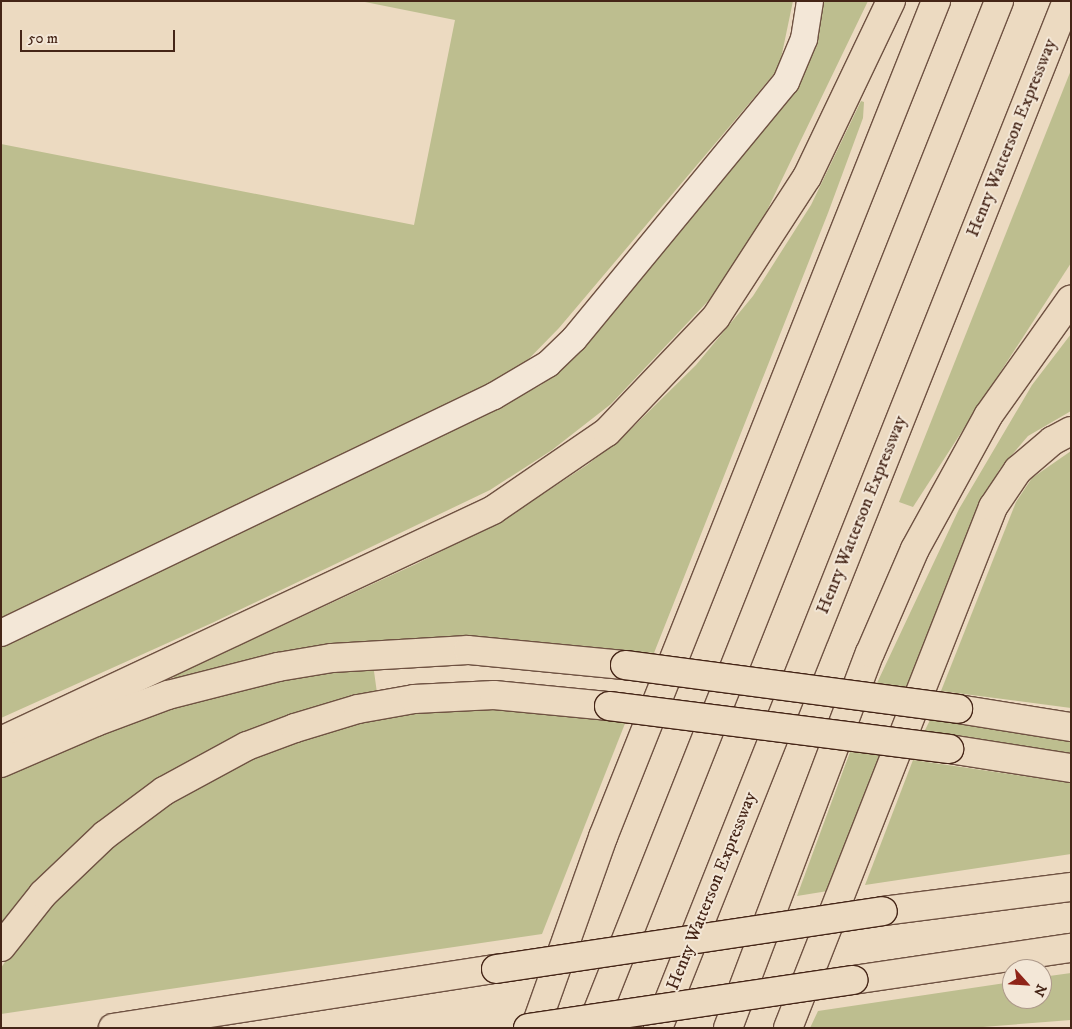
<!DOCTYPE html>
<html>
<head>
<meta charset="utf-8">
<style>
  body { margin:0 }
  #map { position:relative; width:1072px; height:1029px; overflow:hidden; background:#ecdac1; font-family:"IM FELL DW Pica",serif }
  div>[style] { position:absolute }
  .green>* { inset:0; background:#bdbe8f }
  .roads { filter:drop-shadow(1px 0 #6f5242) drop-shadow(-1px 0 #6f5242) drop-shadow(0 1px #6f5242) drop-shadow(0 -1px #6f5242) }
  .minor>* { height:26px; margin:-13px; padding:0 13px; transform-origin:13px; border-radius:13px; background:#f3e7d7 }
  .highway>* { height:28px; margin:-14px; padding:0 14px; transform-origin:14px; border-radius:14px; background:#ecdac1 }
  .bridges { filter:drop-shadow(1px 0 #452517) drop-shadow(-1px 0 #452517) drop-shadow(0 1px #452517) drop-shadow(0 -1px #452517) }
  .highway-bridge>* { height:28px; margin:-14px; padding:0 14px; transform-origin:14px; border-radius:14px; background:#ecdac1 }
  span { translate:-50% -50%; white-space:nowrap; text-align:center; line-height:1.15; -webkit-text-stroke:4px #f3e7d7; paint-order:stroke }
  .street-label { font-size:18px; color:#452517 }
  .frame { position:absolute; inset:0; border:2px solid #452517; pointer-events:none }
  .north { position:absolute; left:1002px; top:959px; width:50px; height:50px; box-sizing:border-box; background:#f3e7d7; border:1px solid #ad998a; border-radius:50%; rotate:116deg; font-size:14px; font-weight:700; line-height:20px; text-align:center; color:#452517 }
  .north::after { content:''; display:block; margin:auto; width:18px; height:22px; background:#8f2418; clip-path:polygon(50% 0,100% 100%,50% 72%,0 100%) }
  .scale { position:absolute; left:20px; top:30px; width:155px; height:22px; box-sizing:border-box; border:2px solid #452517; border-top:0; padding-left:6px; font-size:15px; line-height:18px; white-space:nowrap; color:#452517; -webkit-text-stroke:4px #f3e7d7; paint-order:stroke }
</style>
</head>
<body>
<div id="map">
  <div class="green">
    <div style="clip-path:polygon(360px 1px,793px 1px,779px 68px,559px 328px,515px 373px,1px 622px,1px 144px,414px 225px,455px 20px)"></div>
    <div style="clip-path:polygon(822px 1px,868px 1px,760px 225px,709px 300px,611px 404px,552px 450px,490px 490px,212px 623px,1px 718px,1px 646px,442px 436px,541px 385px,555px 374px,797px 86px,817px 40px)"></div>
    <div style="clip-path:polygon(1071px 70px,1071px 263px,913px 507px,899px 502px)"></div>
    <div style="clip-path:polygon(861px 101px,864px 102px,863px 118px,828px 213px,654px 653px,500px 638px,415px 638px,314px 647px,260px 657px,174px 679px,173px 676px,416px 564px,505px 519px,587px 465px,623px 437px,696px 365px,753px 296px,811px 205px)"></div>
    <div style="clip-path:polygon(1071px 334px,1071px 411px,1028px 436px,999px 470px,971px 525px,909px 687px,877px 683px,959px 509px,1032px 385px)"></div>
    <div style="clip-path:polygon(1071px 451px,1071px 708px,941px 691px,1016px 502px,1032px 478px)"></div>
    <div style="clip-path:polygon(373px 664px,377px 693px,250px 731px,174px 769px,139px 793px,57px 861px,1px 927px,1px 773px,190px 700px,282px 677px)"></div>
    <div style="clip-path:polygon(481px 707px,626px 721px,542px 934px,1px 1014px,1px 968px,8px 957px,53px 900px,143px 819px,247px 758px,338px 726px,432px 709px)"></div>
    <div style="clip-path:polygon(930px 720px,967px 725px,968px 721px,1071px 735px,1071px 753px,924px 732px)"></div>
    <div style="clip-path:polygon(850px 752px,885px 756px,834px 890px,797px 896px)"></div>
    <div style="clip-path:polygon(913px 760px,1071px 783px,1071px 854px,865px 885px)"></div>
    <div style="clip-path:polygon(1071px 973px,1071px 1020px,970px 1028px,810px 1028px,818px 1011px,1012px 982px,1012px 999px,1042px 999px,1042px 977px)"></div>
  </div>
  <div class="roads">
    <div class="minor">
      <div style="left:1px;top:633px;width:547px;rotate:-25.68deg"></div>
      <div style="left:494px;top:396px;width:63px;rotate:-30.7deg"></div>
      <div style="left:548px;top:364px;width:36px;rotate:-44deg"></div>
      <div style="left:574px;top:339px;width:333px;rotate:-50.5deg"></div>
      <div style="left:786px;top:82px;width:47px;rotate:-67.3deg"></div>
      <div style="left:804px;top:39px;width:38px;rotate:-81deg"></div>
    </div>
    <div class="highway">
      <div style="left:958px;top:709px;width:114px;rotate:9.1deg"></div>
      <div style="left:1px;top:741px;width:544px;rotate:-25.15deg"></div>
      <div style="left:493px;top:510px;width:138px;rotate:-34.4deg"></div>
      <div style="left:607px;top:432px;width:158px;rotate:-46.5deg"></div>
      <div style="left:716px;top:317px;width:167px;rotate:-57deg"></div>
      <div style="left:807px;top:177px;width:195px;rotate:-64.5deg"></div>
      <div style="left:949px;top:749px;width:123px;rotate:8.9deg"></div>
      <div style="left:1px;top:763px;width:103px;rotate:-23.3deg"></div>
      <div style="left:96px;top:722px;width:77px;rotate:-20.6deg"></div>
      <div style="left:168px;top:695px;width:114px;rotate:-14.3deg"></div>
      <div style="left:278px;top:667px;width:55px;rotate:-9.5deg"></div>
      <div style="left:332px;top:658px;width:136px;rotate:-3.4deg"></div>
      <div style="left:468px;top:650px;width:158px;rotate:5.5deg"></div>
      <div style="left:883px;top:911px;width:190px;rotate:-7.3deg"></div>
      <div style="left:1px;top:947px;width:68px;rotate:-51.6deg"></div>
      <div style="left:43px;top:894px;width:86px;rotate:-43.6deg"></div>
      <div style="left:105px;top:835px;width:74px;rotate:-36.7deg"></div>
      <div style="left:164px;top:791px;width:94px;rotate:-28.5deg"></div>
      <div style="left:247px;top:746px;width:51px;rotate:-20.6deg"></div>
      <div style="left:295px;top:728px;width:66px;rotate:-16.8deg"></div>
      <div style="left:358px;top:709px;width:57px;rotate:-10.1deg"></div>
      <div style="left:414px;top:699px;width:80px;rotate:-2.9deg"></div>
      <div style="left:494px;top:695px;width:116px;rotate:5.5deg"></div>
      <div style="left:853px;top:980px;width:220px;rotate:-8.4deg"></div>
      <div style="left:113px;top:1028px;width:388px;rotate:-8.8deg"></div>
      <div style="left:535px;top:1028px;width:203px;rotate:-70.4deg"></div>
      <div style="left:603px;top:837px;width:900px;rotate:-68.28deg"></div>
      <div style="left:591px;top:1028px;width:1105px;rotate:-68.33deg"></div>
      <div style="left:658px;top:1028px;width:1105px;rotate:-68.29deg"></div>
      <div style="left:728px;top:1028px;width:401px;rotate:-69.3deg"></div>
      <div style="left:870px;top:653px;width:113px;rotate:-66.6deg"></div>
      <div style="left:915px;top:549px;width:152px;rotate:-61.2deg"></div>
      <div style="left:988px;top:416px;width:143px;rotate:-54.6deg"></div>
      <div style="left:788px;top:1028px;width:560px;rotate:-68.52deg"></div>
      <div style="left:993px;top:507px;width:45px;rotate:-56deg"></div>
      <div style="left:1018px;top:470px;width:45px;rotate:-40.5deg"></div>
      <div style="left:1052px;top:441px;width:21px;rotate:-28deg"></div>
    </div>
  </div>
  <div class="bridges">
    <div class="highway-bridge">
      <div style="left:625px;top:665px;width:336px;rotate:7.5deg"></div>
      <div style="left:609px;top:706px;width:343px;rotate:7.2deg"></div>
      <div style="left:496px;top:969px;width:391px;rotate:-8.5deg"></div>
      <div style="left:528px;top:1028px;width:329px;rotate:-8.4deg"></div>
    </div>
  </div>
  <div class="street-label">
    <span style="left:1012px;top:138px;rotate:-68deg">Henry Watterson Expressway</span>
    <span style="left:862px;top:515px;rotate:-68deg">Henry Watterson Expressway</span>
    <span style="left:712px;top:891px;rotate:-68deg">Henry Watterson Expressway</span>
  </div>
  <div class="frame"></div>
  <div class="north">N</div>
  <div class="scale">50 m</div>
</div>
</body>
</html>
